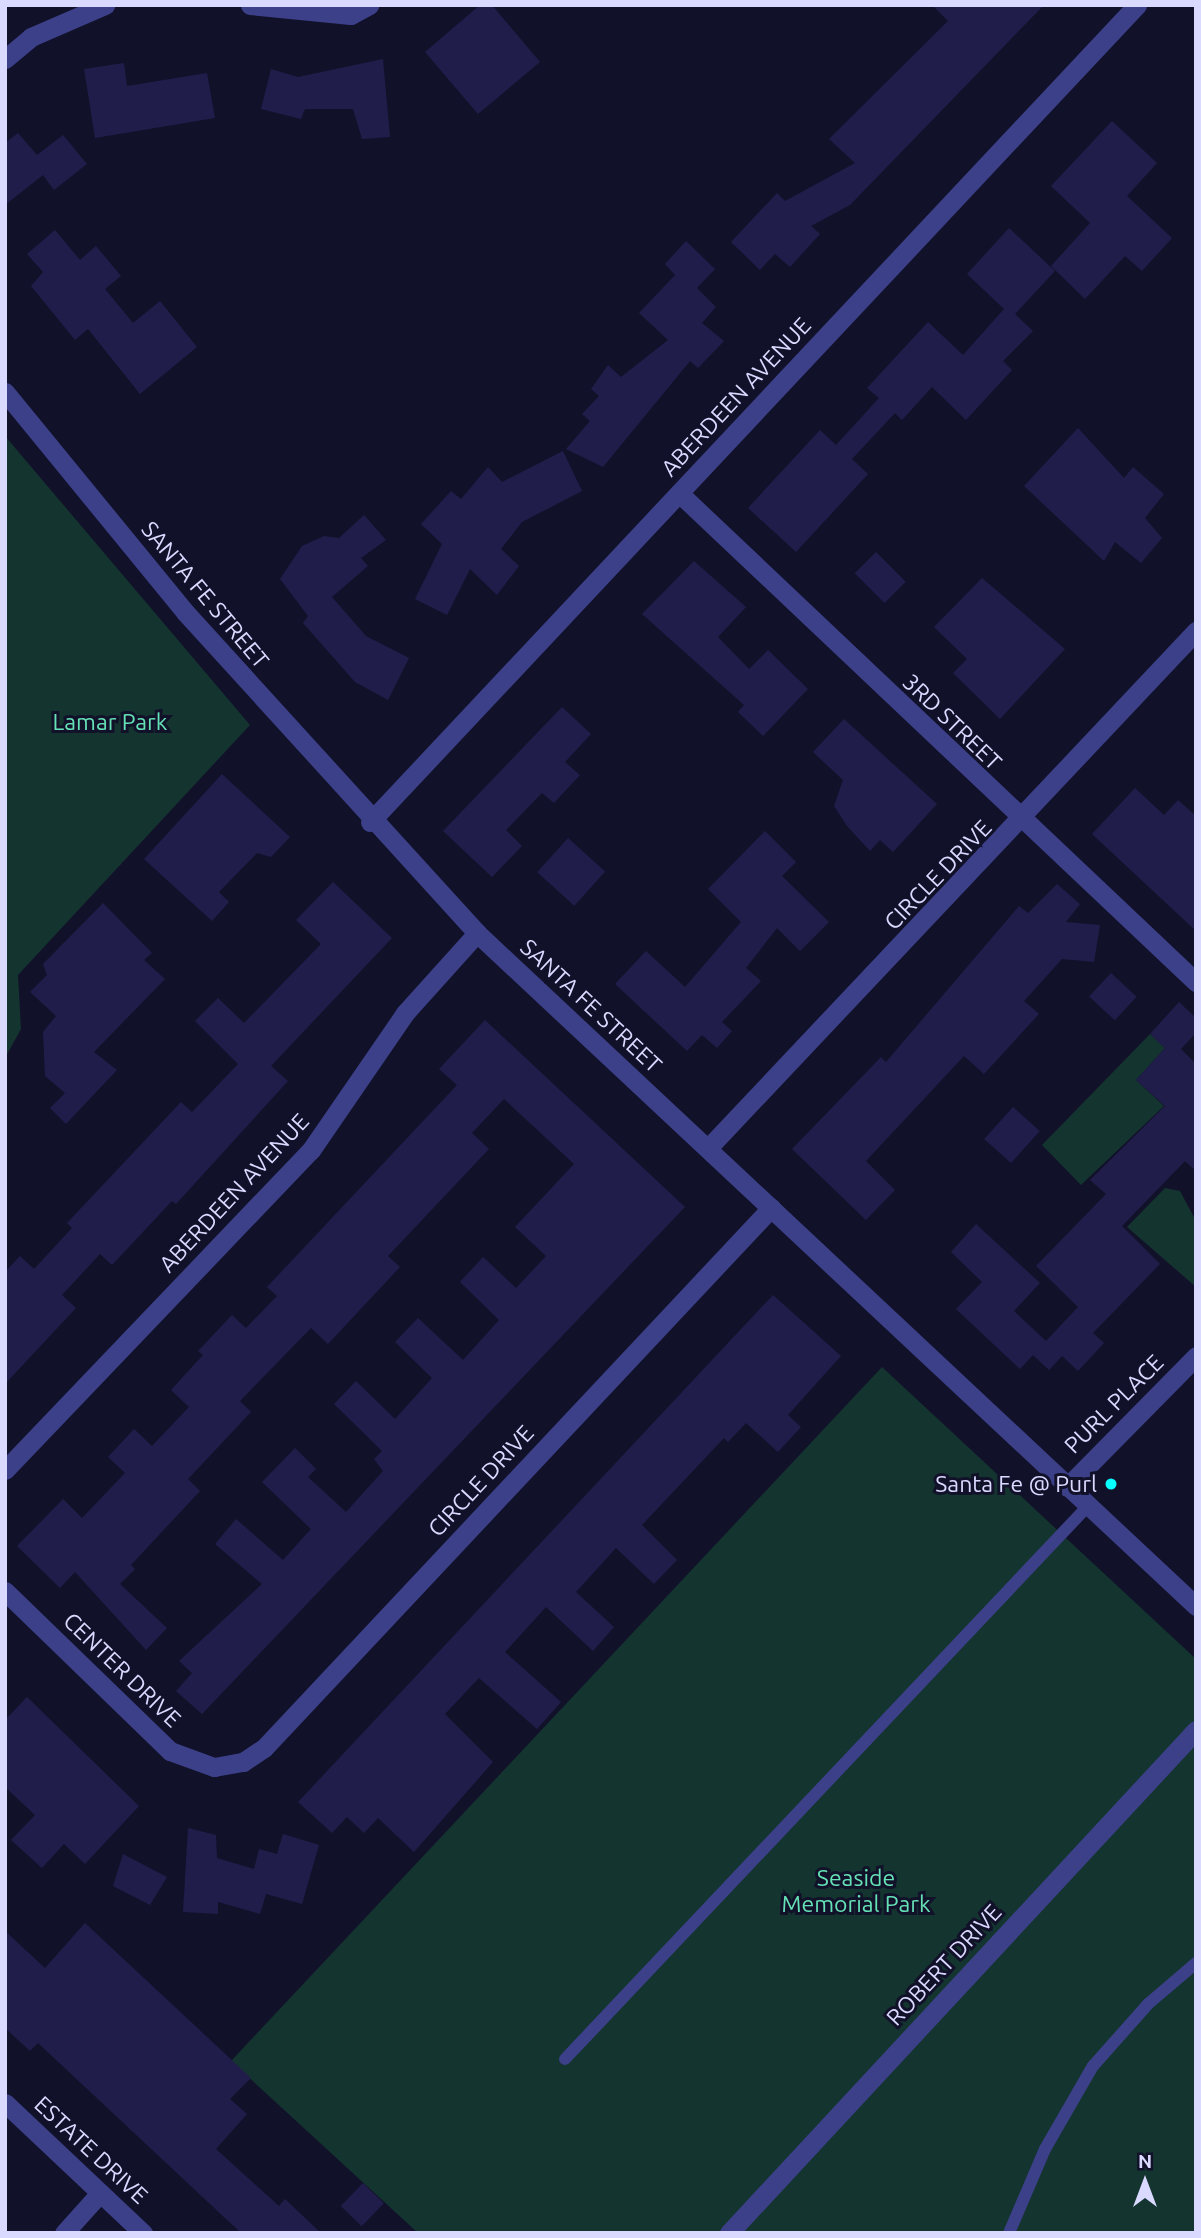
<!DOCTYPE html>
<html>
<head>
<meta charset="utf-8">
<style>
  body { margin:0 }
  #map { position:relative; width:1201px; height:2238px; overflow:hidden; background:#12112a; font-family:Ubuntu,sans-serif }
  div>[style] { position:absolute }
  .green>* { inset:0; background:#143430 }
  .building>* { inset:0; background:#211d4b; transform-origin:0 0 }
  .service>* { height:12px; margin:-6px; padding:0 6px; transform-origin:6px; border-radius:6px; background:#3c4089 }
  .minor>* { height:19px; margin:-9.5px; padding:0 9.5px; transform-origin:9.5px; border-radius:9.5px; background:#3c4089 }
  .tertiary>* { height:19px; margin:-9.5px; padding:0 9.5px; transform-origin:9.5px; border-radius:9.5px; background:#3c4089 }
  .dots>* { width:19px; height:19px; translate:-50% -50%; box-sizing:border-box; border:4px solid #12112a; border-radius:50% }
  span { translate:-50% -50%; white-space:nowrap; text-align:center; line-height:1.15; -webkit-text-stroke:6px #12112a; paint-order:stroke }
  .street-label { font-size:23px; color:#dad9ff }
  .park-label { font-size:23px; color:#64e1b5 }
  .poi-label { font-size:23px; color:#dad9ff }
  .right { translate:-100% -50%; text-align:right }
  .frame { position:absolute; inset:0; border:7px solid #dad9ff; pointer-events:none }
  .north { position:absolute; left:1110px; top:2147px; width:70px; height:70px; -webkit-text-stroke:5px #12112a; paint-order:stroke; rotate:0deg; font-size:19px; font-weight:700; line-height:28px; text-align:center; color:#dad9ff }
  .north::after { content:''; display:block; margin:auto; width:24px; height:32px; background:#dad9ff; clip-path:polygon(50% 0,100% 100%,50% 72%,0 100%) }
</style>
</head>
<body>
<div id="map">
  <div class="green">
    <div style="clip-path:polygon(5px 436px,250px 725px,18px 975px,21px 1029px,5px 1058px)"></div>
    <div style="clip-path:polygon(1150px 1034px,1165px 1048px,1136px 1080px,1164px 1106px,1081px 1185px,1042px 1145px)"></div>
    <div style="clip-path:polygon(1165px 1188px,1180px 1191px,1196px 1221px,1196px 1287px,1127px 1227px)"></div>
    <div style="clip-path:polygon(882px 1367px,1196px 1659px,1196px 2233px,418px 2233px,231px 2061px)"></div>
  </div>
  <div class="building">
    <div style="clip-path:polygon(480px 5px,492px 5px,540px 62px,478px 114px,425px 52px)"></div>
    <div style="clip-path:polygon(932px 5px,1044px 5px,850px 205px,811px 226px,820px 234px,790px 267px,775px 254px,760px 270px,731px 242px,777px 193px,785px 201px,855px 163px,829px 139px,948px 21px)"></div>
    <div style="clip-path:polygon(383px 59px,390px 137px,362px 139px,353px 109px,305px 109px,301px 119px,261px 109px,271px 69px,298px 77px)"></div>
    <div style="clip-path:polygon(124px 63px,127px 86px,207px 73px,215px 118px,95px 138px,84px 69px)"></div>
    <div style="clip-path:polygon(1112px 121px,1157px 163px,1127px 196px,1172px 238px,1142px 271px,1125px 256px,1085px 299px,1051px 266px,1090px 223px,1051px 186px)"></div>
    <div style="clip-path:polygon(18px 133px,37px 155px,63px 135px,87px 164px,54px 190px,43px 175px,5px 205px,5px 143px)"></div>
    <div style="clip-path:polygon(1009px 228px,1055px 271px,1015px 314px,1033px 331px,1003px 361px,1012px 370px,966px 420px,932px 387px,902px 420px,895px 413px,852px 459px,868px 474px,796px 552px,748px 508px,820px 430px,836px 445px,879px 398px,867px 388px,928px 322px,963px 355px,1004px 309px,967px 274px)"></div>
    <div style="clip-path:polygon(55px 230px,80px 260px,96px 246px,121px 276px,105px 289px,133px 323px,160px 301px,197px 347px,140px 394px,88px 329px,75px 340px,31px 286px,43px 272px,27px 254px)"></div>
    <div style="clip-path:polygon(686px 241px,715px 269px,697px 288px,716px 307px,702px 323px,724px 341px,698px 368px,690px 361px,603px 467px,566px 449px,590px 421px,582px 414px,599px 396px,591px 389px,608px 365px,621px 377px,668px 340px,639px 313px,675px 275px,665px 264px)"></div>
    <div style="clip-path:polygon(1078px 428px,1124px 478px,1133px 467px,1164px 494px,1145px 518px,1162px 538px,1141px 563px,1115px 542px,1104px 561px,1024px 486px)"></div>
    <div style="clip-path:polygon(563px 451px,582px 491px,522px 522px,501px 549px,519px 566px,497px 595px,470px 569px,447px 615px,415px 599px,442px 544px,421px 524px,451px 491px,461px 499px,488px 467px,502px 482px)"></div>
    <div style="clip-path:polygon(364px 515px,386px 540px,361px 558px,368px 566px,332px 597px,366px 636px,409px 658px,388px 700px,355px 682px,303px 623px,308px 616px,280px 579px,302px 546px,324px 536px,339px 538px)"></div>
    <div style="left:876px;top:552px;width:42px;height:30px;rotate:45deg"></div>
    <div style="clip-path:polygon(694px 561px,746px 607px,718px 637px,749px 669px,768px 650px,808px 689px,763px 736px,738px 712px,744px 705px,642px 614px)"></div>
    <div style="clip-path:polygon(982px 578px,1065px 649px,1000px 719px,953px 673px,967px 659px,934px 627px)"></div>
    <div style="clip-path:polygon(562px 707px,591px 734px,565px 762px,580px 775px,554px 803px,542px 793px,506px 830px,522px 846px,492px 877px,443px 831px)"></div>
    <div style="clip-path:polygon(844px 719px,937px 804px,893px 852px,880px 840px,870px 851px,847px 826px,834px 806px,843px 780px,813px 752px)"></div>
    <div style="clip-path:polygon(222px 774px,290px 837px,271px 857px,257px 853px,219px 892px,229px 902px,212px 921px,144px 859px)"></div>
    <div style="clip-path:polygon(1135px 788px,1164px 815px,1178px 800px,1196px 816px,1196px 931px,1092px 834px)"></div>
    <div style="clip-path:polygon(765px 831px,796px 862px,782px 876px,829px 922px,800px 951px,777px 928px,746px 968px,761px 981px,722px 1022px,732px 1031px,717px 1048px,702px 1035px,687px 1051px,615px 984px,646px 951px,685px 987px,741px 922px,708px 889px)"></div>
    <div style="left:568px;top:838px;width:50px;height:46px;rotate:42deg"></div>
    <div style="clip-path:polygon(333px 882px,392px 938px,271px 1066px,288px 1081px,176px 1204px,172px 1201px,112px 1265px,100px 1254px,62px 1295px,76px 1308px,5px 1384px,5px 1272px,20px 1256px,34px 1269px,72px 1228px,67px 1223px,181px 1102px,192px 1112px,238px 1064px,195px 1021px,218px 998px,244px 1023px,321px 944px,296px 920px)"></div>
    <div style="clip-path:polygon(1057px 884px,1080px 904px,1066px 922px,1100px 925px,1094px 962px,1062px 959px,1024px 1001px,1039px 1014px,984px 1074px,964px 1056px,866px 1161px,895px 1190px,866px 1220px,792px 1149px,881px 1057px,886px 1062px,1019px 906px,1028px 913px)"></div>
    <div style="clip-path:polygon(103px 903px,152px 953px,144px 960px,165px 979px,94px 1052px,117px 1070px,66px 1124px,50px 1108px,65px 1093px,45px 1076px,43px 1032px,56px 1016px,30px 992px,47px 975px,43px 964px)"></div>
    <div style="left:1111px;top:973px;width:35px;height:32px;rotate:43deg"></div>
    <div style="clip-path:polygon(1179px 1002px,1196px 1018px,1196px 1033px,1181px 1049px,1196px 1064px,1196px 1171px,1185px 1161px,1122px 1226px,1160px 1264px,1093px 1333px,1104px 1343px,1078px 1371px,1062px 1356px,1049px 1370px,1033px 1355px,1020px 1369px,956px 1309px,982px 1282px,951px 1252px,976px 1224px,1040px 1283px,1014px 1311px,1046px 1341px,1078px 1307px,1036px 1266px,1106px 1194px,1090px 1180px,1165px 1106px,1136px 1080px,1165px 1048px,1150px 1034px)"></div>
    <div style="clip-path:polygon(485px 1020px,685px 1207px,202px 1714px,176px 1691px,192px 1673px,179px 1661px,262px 1584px,215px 1544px,236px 1519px,283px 1560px,311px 1529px,262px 1482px,295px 1448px,316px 1469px,308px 1477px,346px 1512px,383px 1471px,374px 1459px,382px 1451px,334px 1404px,356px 1381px,395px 1419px,432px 1378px,395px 1342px,418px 1318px,463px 1360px,499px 1320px,460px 1282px,483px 1257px,516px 1288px,546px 1256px,515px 1227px,574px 1164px,504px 1099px,472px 1133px,489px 1149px,388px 1256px,400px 1267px,328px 1344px,311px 1328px,240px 1401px,251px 1412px,188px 1479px,200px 1491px,131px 1565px,135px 1569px,120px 1584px,167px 1628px,146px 1650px,75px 1572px,60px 1588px,17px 1546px,63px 1499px,82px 1518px,125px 1473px,108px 1457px,134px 1429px,152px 1446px,189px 1407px,171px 1390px,203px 1355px,198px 1351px,232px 1315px,246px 1328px,277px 1296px,267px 1287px,457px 1085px,439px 1069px)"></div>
    <div style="left:1013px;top:1107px;width:36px;height:43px;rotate:42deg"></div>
    <div style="clip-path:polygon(773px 1295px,841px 1356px,788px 1415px,801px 1427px,778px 1452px,746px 1423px,728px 1442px,724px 1438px,642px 1525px,677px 1560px,654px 1584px,616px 1548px,576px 1592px,614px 1627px,593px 1651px,546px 1607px,505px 1652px,561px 1702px,537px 1729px,479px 1678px,445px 1714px,493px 1762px,414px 1852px,378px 1818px,364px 1833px,347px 1817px,332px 1833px,298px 1802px)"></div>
    <div style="clip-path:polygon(27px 1697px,139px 1806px,85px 1864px,64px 1844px,42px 1868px,11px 1840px,35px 1815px,5px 1787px,5px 1720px)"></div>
    <div style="clip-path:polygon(188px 1828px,216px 1835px,217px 1858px,254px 1869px,259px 1849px,277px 1854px,283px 1834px,319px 1845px,302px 1904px,266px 1894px,260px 1914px,218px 1902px,218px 1914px,183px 1912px)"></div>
    <div style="clip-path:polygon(123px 1854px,167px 1877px,150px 1905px,113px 1886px)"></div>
    <div style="clip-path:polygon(85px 1923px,251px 2078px,230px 2099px,247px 2114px,216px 2149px,279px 2206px,285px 2199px,321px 2233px,241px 2233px,38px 2043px,30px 2051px,5px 2028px,5px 1931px,45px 1968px)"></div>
    <div style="left:363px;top:2183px;width:29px;height:32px;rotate:44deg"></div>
  </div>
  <div class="service">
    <div style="left:565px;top:2059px;width:761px;rotate:-46.6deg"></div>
    <div style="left:1009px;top:2233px;width:91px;rotate:-66.8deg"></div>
    <div style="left:1045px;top:2149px;width:96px;rotate:-60deg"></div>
    <div style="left:1093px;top:2066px;width:83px;rotate:-48.4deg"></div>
    <div style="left:1148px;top:2004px;width:63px;rotate:-40.5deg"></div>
  </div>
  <div class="minor">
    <div style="left:250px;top:5px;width:101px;rotate:5.7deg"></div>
    <div style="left:351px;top:15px;width:21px;rotate:-29deg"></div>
    <div style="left:5px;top:59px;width:34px;rotate:-40deg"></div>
    <div style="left:31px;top:37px;width:81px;rotate:-23.4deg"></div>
    <div style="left:679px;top:493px;width:712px;rotate:43.41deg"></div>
    <div style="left:370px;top:822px;width:1121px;rotate:-46.81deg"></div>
    <div style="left:709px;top:1147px;width:710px;rotate:-46.66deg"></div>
    <div style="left:5px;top:1470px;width:443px;rotate:-46.3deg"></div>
    <div style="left:311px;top:1150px;width:166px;rotate:-55.5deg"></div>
    <div style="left:405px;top:1013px;width:108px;rotate:-48deg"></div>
    <div style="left:1067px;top:1487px;width:184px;rotate:-45.4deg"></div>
    <div style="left:5px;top:1591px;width:230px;rotate:44.1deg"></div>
    <div style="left:170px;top:1751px;width:47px;rotate:20deg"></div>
    <div style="left:214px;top:1767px;width:29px;rotate:-10deg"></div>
    <div style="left:243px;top:1762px;width:25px;rotate:-34deg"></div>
    <div style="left:264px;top:1748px;width:741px;rotate:-46.81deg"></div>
    <div style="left:5px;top:2103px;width:190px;rotate:43.3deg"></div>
    <div style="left:64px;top:2233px;width:54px;rotate:-48deg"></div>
  </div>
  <div class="tertiary">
    <div style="left:5px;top:392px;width:284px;rotate:50.7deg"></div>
    <div style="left:185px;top:612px;width:434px;rotate:47.7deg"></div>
    <div style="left:477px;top:933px;width:985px;rotate:43.11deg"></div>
    <div style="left:729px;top:2233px;width:686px;rotate:-47.13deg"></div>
  </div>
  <div class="dots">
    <div style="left:1111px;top:1484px;background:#06fefe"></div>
  </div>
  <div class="street-label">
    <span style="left:736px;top:397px;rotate:-47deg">ABERDEEN AVENUE</span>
    <span style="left:205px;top:595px;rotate:50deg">SANTA FE STREET</span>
    <span style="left:952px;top:722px;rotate:44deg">3RD STREET</span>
    <span style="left:938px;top:875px;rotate:-46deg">CIRCLE DRIVE</span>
    <span style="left:591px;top:1006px;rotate:43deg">SANTA FE STREET</span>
    <span style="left:234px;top:1193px;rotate:-47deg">ABERDEEN AVENUE</span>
    <span style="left:1114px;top:1404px;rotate:-45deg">PURL PLACE</span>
    <span style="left:481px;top:1481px;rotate:-47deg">CIRCLE DRIVE</span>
    <span style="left:122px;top:1670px;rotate:44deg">CENTER DRIVE</span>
    <span style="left:944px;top:1965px;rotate:-47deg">ROBERT DRIVE</span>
    <span style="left:91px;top:2150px;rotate:43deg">ESTATE DRIVE</span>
  </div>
  <div class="park-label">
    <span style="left:110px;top:722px">Lamar Park</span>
    <span style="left:856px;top:1891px">Seaside<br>Memorial Park</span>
  </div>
  <div class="poi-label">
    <span class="right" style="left:1097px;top:1484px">Santa Fe @ Purl</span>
  </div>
  <div class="frame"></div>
  <div class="north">N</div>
</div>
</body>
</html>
